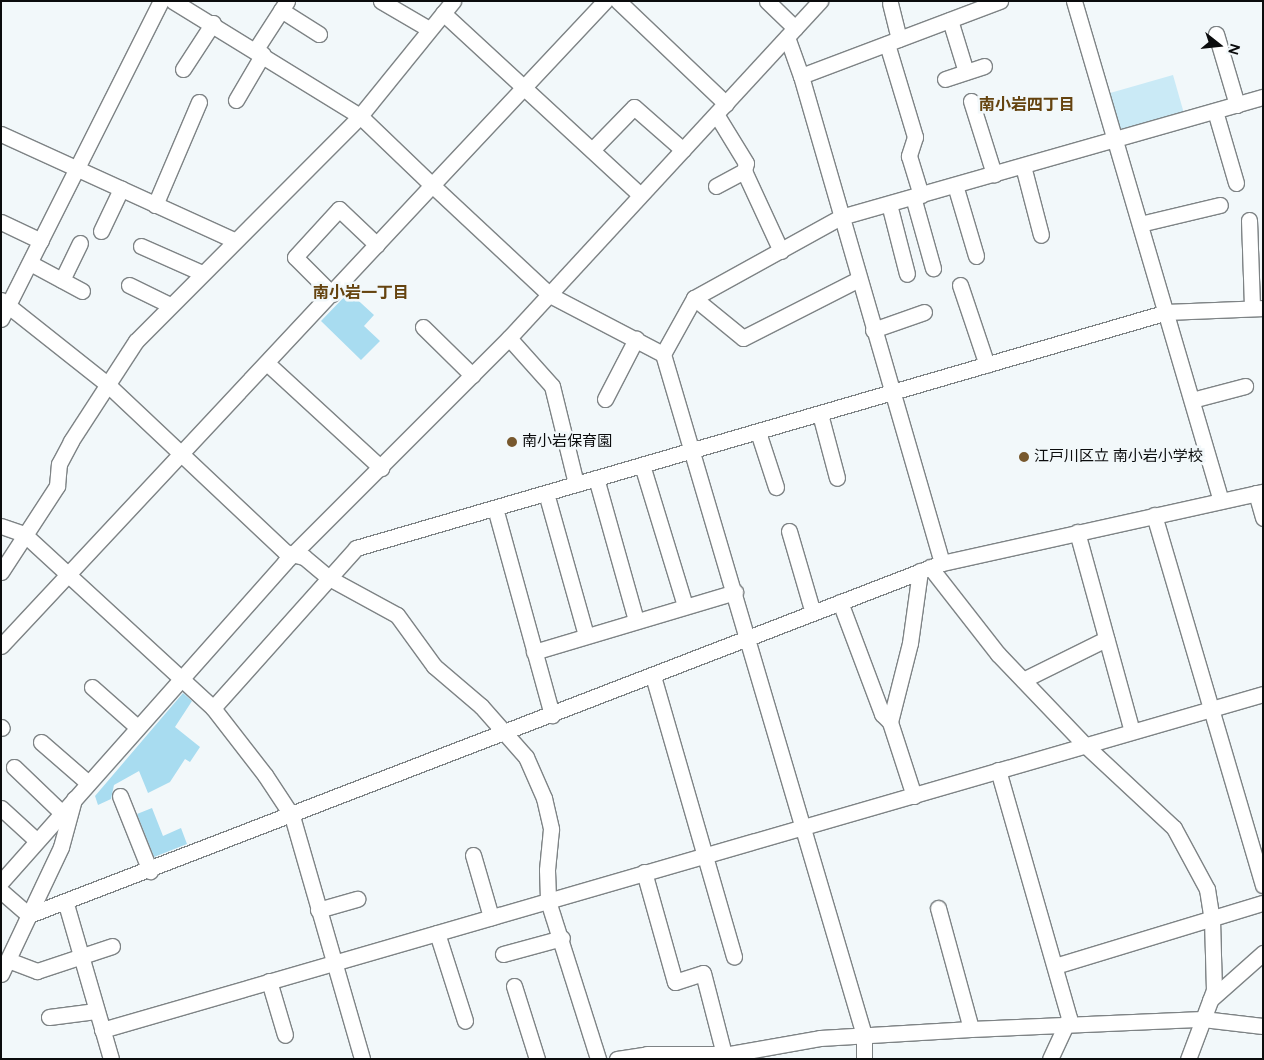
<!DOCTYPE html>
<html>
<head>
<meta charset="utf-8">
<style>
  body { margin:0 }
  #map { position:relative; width:1264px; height:1060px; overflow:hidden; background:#f2f8fa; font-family:Figtree,"Noto Sans JP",sans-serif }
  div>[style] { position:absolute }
  .green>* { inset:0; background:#caeaf6; transform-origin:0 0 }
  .building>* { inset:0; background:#a8dcf0 }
  .roads { filter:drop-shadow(1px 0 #7e8385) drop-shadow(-1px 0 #7e8385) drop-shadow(0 1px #7e8385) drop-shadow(0 -1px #7e8385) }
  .minor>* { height:15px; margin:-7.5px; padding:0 7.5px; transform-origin:7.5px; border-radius:7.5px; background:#fff }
  .dots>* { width:14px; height:14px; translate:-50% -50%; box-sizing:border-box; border:2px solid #f2f8fa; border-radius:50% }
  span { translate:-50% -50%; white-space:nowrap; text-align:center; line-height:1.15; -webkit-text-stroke:5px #f2f8fa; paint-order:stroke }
  .poi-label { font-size:15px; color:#0b0c0d }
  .left { translate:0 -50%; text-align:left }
  .neighbourhood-label { font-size:16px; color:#65430f; font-weight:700 }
  .frame { position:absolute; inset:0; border:2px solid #0b0c0d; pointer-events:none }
  .north { position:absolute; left:1194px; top:20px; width:50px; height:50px; -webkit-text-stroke:4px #f2f8fa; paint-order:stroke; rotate:106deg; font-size:14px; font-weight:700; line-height:20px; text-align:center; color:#0b0c0d }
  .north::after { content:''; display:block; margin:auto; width:18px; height:22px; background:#0b0c0d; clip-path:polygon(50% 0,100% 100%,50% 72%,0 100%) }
</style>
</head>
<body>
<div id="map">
  <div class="green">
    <div style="left:1173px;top:75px;width:41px;height:70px;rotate:74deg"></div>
  </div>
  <div class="building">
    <div style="clip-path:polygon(349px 292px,374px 315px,364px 326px,380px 341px,361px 360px,321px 321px)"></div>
    <div style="clip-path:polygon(183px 693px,192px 701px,175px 727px,200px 747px,190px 762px,185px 759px,170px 782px,148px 793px,139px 771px,114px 785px,111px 799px,98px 805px,95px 796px)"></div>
    <div style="clip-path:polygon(152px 808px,163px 836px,181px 828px,187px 844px,154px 857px,137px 814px)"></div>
  </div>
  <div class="roads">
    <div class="minor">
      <div style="left:173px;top:1px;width:220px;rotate:31.6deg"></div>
      <div style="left:360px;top:116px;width:100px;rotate:43.8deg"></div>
      <div style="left:432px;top:185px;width:253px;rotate:-46.8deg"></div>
      <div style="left:381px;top:1px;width:56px;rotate:30.3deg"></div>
      <div style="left:618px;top:1px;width:149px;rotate:43.6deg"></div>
      <div style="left:767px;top:1px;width:39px;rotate:44deg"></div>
      <div style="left:1074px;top:1px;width:521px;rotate:73.62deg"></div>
      <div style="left:890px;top:3px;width:37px;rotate:76deg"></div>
      <div style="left:281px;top:10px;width:45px;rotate:32.3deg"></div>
      <div style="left:443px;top:13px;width:268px;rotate:42.7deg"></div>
      <div style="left:950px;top:20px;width:54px;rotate:72.9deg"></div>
      <div style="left:1216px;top:34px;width:74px;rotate:73.5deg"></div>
      <div style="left:787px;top:37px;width:41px;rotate:70.3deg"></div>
      <div style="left:801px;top:76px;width:507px;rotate:73.85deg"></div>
      <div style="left:887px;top:44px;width:97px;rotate:73.2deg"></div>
      <div style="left:915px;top:137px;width:20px;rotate:108deg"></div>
      <div style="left:909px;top:156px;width:41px;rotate:72.9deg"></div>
      <div style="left:256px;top:49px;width:57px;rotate:-57.1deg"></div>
      <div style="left:183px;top:69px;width:55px;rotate:-56.9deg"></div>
      <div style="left:801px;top:76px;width:213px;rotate:-20.7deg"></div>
      <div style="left:945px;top:79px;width:41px;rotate:-18.4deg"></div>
      <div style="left:236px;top:100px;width:53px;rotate:-59.6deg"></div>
      <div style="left:971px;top:101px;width:77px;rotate:72.5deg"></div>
      <div style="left:1215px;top:111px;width:75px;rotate:73.7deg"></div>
      <div style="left:1px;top:134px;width:256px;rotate:24.5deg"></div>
      <div style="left:592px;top:150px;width:60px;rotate:-45.7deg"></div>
      <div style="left:634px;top:107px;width:65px;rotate:41.3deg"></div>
      <div style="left:1023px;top:166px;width:71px;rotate:75.4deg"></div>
      <div style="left:744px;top:171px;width:88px;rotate:65.2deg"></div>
      <div style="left:955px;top:185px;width:74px;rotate:73.5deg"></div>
      <div style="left:716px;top:186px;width:32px;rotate:-28deg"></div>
      <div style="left:744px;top:171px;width:8px;rotate:-76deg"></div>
      <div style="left:746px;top:163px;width:57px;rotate:-121.5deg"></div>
      <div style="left:913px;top:197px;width:74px;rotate:74.3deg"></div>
      <div style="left:889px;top:204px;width:72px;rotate:75.6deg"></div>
      <div style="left:155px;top:205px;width:112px;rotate:-66.9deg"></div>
      <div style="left:1249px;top:220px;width:88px;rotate:88deg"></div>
      <div style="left:1px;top:222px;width:44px;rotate:25.4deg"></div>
      <div style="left:1140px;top:224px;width:82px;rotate:-13.4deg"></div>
      <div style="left:101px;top:231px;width:47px;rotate:-64.5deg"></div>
      <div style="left:141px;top:246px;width:67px;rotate:23.9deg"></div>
      <div style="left:30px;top:263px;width:59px;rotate:28.3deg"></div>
      <div style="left:62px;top:280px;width:41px;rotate:-64.1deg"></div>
      <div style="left:129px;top:285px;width:46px;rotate:26deg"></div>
      <div style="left:960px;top:285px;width:84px;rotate:71.4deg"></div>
      <div style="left:332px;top:294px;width:52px;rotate:-135deg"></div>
      <div style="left:295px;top:257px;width:65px;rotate:-47.5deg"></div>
      <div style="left:339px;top:209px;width:52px;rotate:43.5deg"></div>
      <div style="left:694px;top:298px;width:63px;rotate:39.2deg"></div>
      <div style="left:743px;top:338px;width:130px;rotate:-27deg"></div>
      <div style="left:1px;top:300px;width:135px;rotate:38.4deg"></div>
      <div style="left:107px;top:384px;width:245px;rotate:43.3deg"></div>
      <div style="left:285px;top:552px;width:20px;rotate:15deg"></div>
      <div style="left:304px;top:557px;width:33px;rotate:40deg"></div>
      <div style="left:329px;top:578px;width:77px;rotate:28.6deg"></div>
      <div style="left:397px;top:615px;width:63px;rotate:54deg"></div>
      <div style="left:434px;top:666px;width:62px;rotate:40.4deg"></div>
      <div style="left:481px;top:706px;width:68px;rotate:48.6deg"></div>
      <div style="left:526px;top:757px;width:45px;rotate:66.3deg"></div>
      <div style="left:544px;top:798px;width:32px;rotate:77deg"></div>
      <div style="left:551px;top:829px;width:41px;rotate:95.6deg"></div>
      <div style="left:547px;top:870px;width:31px;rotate:88deg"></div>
      <div style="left:548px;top:901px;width:166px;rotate:72.4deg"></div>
      <div style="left:1px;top:319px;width:356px;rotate:-63.3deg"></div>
      <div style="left:423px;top:327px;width:69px;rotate:44.4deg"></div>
      <div style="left:873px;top:330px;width:54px;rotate:-19.4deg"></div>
      <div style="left:509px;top:338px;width:64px;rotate:48.1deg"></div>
      <div style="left:552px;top:386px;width:101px;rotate:76.2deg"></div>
      <div style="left:663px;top:354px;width:64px;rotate:-61deg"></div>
      <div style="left:694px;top:298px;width:168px;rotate:-28.9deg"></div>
      <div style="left:841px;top:217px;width:439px;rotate:-15.9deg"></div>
      <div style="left:268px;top:364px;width:154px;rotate:42.6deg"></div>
      <div style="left:605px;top:399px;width:68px;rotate:-62.7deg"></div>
      <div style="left:1192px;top:400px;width:55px;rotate:-14.8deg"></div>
      <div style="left:820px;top:414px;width:66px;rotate:75.1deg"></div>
      <div style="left:758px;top:432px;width:58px;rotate:71.9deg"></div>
      <div style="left:642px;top:465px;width:147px;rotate:73deg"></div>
      <div style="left:596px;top:478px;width:148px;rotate:74.3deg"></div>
      <div style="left:546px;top:493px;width:148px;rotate:74.3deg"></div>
      <div style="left:1256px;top:493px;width:26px;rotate:74deg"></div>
      <div style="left:495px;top:508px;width:215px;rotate:74.6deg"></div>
      <div style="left:1154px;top:515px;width:386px;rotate:73.6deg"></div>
      <div style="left:1px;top:526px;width:24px;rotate:19deg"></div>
      <div style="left:24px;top:534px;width:257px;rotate:42.6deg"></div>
      <div style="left:213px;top:708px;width:85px;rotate:52.2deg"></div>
      <div style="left:265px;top:775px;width:49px;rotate:56.6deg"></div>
      <div style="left:292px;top:816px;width:253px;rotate:73.9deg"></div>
      <div style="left:789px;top:531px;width:85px;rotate:73.7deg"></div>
      <div style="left:1077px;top:532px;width:206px;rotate:74.6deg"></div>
      <div style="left:930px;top:567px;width:110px;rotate:52deg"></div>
      <div style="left:998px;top:654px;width:124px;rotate:46.3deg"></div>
      <div style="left:1084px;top:744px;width:123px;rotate:43deg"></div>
      <div style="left:1174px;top:828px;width:69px;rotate:61.6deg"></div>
      <div style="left:1207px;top:889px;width:30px;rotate:81deg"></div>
      <div style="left:1212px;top:919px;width:71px;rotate:88.4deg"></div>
      <div style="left:1214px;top:990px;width:74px;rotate:110.6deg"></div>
      <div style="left:1px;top:572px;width:103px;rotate:-56.9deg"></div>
      <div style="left:57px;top:486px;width:22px;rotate:-85deg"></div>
      <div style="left:59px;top:464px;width:26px;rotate:-62deg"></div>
      <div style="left:71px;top:441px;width:119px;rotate:-57deg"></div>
      <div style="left:136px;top:341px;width:317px;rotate:-45.1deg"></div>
      <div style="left:360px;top:116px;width:148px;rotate:-51deg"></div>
      <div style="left:840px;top:602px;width:120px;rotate:69.4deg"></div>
      <div style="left:882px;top:714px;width:11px;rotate:45deg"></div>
      <div style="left:1px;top:646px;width:631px;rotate:-46.93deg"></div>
      <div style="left:432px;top:185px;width:161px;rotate:43deg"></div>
      <div style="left:550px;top:295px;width:127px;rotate:27.6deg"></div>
      <div style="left:663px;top:354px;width:710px;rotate:73.56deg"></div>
      <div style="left:864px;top:1035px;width:24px;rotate:90deg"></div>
      <div style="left:534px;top:652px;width:210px;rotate:-16.6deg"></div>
      <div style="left:653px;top:676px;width:292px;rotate:73.9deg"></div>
      <div style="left:1023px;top:680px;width:93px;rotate:-26.3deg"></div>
      <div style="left:92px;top:687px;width:59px;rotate:41.6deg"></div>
      <div style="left:213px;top:708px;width:215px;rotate:-48.2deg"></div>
      <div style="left:356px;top:548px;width:845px;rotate:-16.22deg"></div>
      <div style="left:1167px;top:312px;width:96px;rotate:-2.4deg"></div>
      <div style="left:1px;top:727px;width:1px;rotate:45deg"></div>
      <div style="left:41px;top:742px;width:61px;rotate:41deg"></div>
      <div style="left:14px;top:767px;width:65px;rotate:43.8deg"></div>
      <div style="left:998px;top:770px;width:258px;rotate:74deg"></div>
      <div style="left:1069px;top:1018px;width:45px;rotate:114.9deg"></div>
      <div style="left:120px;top:796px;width:81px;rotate:68.2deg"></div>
      <div style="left:914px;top:796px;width:78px;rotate:-108deg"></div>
      <div style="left:890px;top:722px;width:81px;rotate:-75.8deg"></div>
      <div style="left:910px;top:643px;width:73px;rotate:-82.1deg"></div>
      <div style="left:1px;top:808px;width:47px;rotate:42.4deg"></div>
      <div style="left:473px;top:855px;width:65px;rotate:73.8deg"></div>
      <div style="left:644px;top:872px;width:114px;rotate:74.3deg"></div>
      <div style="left:675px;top:982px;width:29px;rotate:-18deg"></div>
      <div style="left:703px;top:973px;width:84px;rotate:75.5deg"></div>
      <div style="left:1px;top:882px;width:428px;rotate:-48.4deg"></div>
      <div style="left:285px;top:562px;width:317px;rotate:-45deg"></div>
      <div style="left:509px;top:338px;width:459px;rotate:-47.3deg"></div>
      <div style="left:1px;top:891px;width:37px;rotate:41deg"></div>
      <div style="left:66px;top:904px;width:161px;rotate:73.8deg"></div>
      <div style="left:938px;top:908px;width:125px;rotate:74.7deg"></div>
      <div style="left:318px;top:910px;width:41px;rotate:-15.8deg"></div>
      <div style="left:29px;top:915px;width:979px;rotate:-21.08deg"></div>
      <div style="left:942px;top:563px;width:329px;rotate:-12.5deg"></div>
      <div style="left:437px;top:933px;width:92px;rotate:72.3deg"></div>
      <div style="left:503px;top:954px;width:61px;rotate:-15.2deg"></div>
      <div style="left:8px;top:960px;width:31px;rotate:21deg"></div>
      <div style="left:37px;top:971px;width:79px;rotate:-18.4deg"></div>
      <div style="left:1055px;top:966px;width:217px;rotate:-16.9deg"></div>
      <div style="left:1px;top:974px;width:140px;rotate:-64.7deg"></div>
      <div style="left:61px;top:847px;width:50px;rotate:-74.8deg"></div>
      <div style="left:269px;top:981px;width:56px;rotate:73.5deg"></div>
      <div style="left:514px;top:986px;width:77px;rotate:72.5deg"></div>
      <div style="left:1210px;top:1000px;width:71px;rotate:-41.6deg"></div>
      <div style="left:49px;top:1017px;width:47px;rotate:-7.3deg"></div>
      <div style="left:102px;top:1030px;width:1209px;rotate:-16.14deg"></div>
      <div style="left:617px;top:1059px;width:30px;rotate:-9deg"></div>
      <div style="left:647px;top:1054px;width:83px"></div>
      <div style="left:730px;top:1054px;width:91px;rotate:-10.1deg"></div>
      <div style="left:820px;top:1038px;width:151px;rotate:-3.4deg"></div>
      <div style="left:971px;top:1029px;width:232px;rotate:-2.5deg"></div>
      <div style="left:1203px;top:1019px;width:60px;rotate:6.7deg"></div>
    </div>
  </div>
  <div class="dots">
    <div style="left:512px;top:442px;background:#77582d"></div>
    <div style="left:1024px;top:457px;background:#77582d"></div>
  </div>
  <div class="poi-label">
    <span class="left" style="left:522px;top:442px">南小岩保育園</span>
    <span class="left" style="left:1034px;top:457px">江戸川区立 南小岩小学校</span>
  </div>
  <div class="neighbourhood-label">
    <span style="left:1027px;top:105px">南小岩四丁目</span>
    <span style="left:361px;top:293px">南小岩一丁目</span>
  </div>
  <div class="frame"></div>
  <div class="north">N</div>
</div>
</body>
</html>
